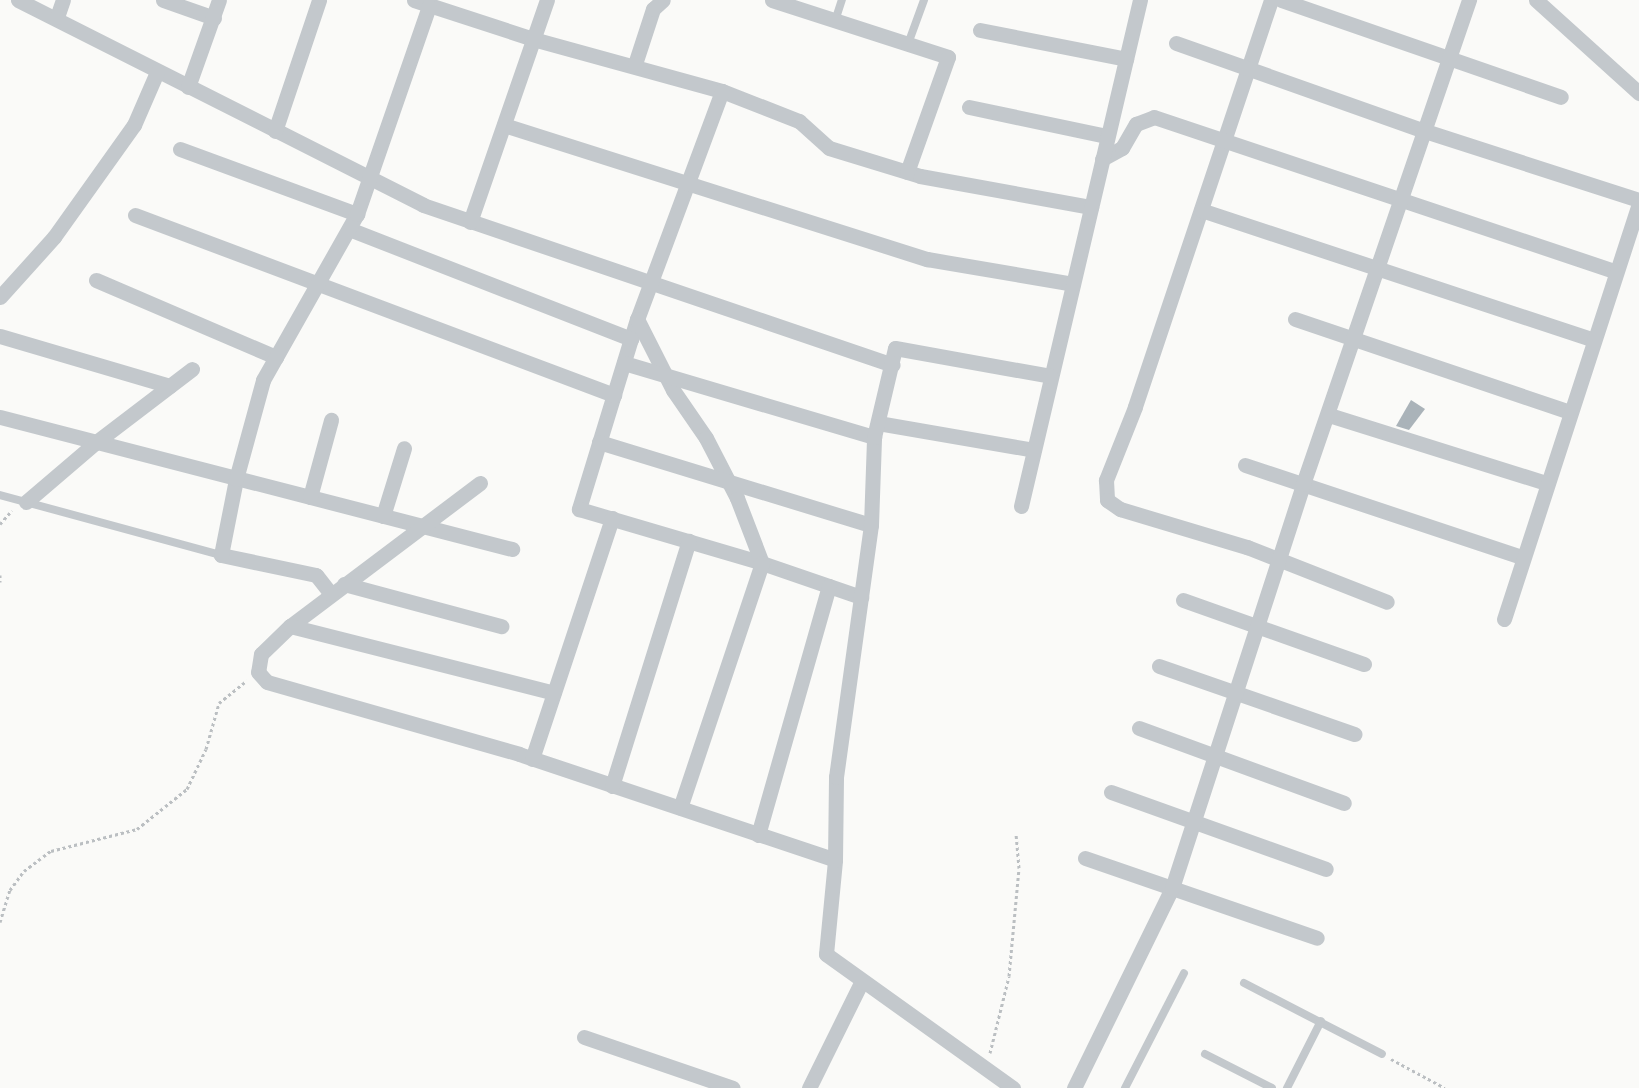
<!DOCTYPE html>
<html>
<head>
<meta charset="utf-8">
<style>
  body { margin:0 }
  #map { position:relative; width:1639px; height:1088px; overflow:hidden; background:#fafaf8; font-family:Barlow,sans-serif }
  div>[style] { position:absolute }
  .building>* { inset:0; background:#aab3b9 }
  .path>* { height:3px; margin-top:-1.5px; transform-origin:0; background:repeating-linear-gradient(90deg,#bbbfc2 0 3px,transparent 0 6px) }
  .lane>* { height:8px; margin:-4px; padding:0 4px; transform-origin:4px; border-radius:4px; background:#c3c8cc }
  .street>* { height:15px; margin:-7.5px; padding:0 7.5px; transform-origin:7.5px; border-radius:7.5px; background:#c3c8cc }
  span { translate:-50% -50%; white-space:nowrap; text-align:center; line-height:1.15; -webkit-text-stroke:6px #fff; paint-order:stroke }
</style>
</head>
<body>
<div id="map">
  <div class="building">
    <div style="clip-path:polygon(1411px 400px,1425px 409px,1409px 430px,1396px 426px)"></div>
  </div>
  <div class="path">
    <div style="left:0;top:524px;width:18px;rotate:-49deg"></div>
    <div style="left:0;top:575px;width:7px;rotate:90deg"></div>
    <div style="left:0;top:922px;width:34px;rotate:-73deg"></div>
    <div style="left:10px;top:890px;width:24px;rotate:-54deg"></div>
    <div style="left:24px;top:871px;width:34px;rotate:-37deg"></div>
    <div style="left:51px;top:851px;width:89px;rotate:-14.3deg"></div>
    <div style="left:137px;top:829px;width:64px;rotate:-38.7deg"></div>
    <div style="left:187px;top:789px;width:44px;rotate:-64.6deg"></div>
    <div style="left:206px;top:749px;width:48px;rotate:-74.2deg"></div>
    <div style="left:219px;top:703px;width:36px;rotate:-39deg"></div>
    <div style="left:990px;top:1053px;width:79px;rotate:-76.1deg"></div>
    <div style="left:1009px;top:976px;width:108px;rotate:-84.7deg"></div>
    <div style="left:1019px;top:868px;width:33px;rotate:-95deg"></div>
    <div style="left:1391px;top:1059px;width:61px;rotate:28.2deg"></div>
  </div>
  <div class="lane">
    <div style="left:835px;top:21px;width:22px;rotate:-72deg"></div>
    <div style="left:908px;top:44px;width:47px;rotate:-70deg"></div>
    <div style="left:0;top:495px;width:229px;rotate:15.2deg"></div>
    <div style="left:1244px;top:983px;width:155px;rotate:27.2deg"></div>
    <div style="left:1205px;top:1054px;width:75px;rotate:26.9deg"></div>
    <div style="left:1125px;top:1088px;width:129px;rotate:-62.8deg"></div>
    <div style="left:1287px;top:1088px;width:75px;rotate:-63.1deg"></div>
  </div>
  <div class="street">
    <div style="left:18px;top:0;width:454px;rotate:26.8deg"></div>
    <div style="left:423px;top:205px;width:496px;rotate:18.8deg"></div>
    <div style="left:163px;top:0;width:54px;rotate:19.4deg"></div>
    <div style="left:414px;top:0;width:125px;rotate:18.1deg"></div>
    <div style="left:533px;top:39px;width:196px;rotate:15.4deg"></div>
    <div style="left:722px;top:91px;width:83px;rotate:21.3deg"></div>
    <div style="left:799px;top:121px;width:40px;rotate:42deg"></div>
    <div style="left:829px;top:148px;width:95px;rotate:17.1deg"></div>
    <div style="left:920px;top:176px;width:174px;rotate:10.3deg"></div>
    <div style="left:772px;top:0;width:185px;rotate:17.9deg"></div>
    <div style="left:948px;top:57px;width:122px;rotate:109.6deg"></div>
    <div style="left:1271px;top:0;width:429px;rotate:108.5deg"></div>
    <div style="left:1135px;top:407px;width:79px;rotate:111.7deg"></div>
    <div style="left:1106px;top:480px;width:20px;rotate:87deg"></div>
    <div style="left:1107px;top:500px;width:16px;rotate:35deg"></div>
    <div style="left:1120px;top:509px;width:133px;rotate:16.7deg"></div>
    <div style="left:1247px;top:547px;width:150px;rotate:21.4deg"></div>
    <div style="left:1281px;top:0;width:296px;rotate:19.1deg"></div>
    <div style="left:1536px;top:0;width:139px;rotate:42.1deg"></div>
    <div style="left:57px;top:17px;width:18px;rotate:-71deg"></div>
    <div style="left:980px;top:30px;width:149px;rotate:11.2deg"></div>
    <div style="left:1176px;top:43px;width:264px;rotate:19.5deg"></div>
    <div style="left:1425px;top:131px;width:225px;rotate:17.9deg"></div>
    <div style="left:635px;top:64px;width:58px;rotate:-71.9deg"></div>
    <div style="left:653px;top:9px;width:13px;rotate:-42deg"></div>
    <div style="left:188px;top:87px;width:92px;rotate:-70.4deg"></div>
    <div style="left:722px;top:91px;width:243px;rotate:110.4deg"></div>
    <div style="left:637px;top:319px;width:199px;rotate:107deg"></div>
    <div style="left:579px;top:509px;width:191px;rotate:16.4deg"></div>
    <div style="left:762px;top:563px;width:105px;rotate:19deg"></div>
    <div style="left:969px;top:107px;width:141px;rotate:11.9deg"></div>
    <div style="left:504px;top:125px;width:444px;rotate:17.6deg"></div>
    <div style="left:927px;top:259px;width:148px;rotate:9.7deg"></div>
    <div style="left:275px;top:131px;width:138px;rotate:-71.4deg"></div>
    <div style="left:180px;top:149px;width:189px;rotate:20.2deg"></div>
    <div style="left:1102px;top:159px;width:23px;rotate:-29deg"></div>
    <div style="left:1122px;top:148px;width:28px;rotate:-60deg"></div>
    <div style="left:1136px;top:124px;width:19px;rotate:-21deg"></div>
    <div style="left:1154px;top:117px;width:487px;rotate:18.5deg"></div>
    <div style="left:1201px;top:210px;width:413px;rotate:18.3deg"></div>
    <div style="left:135px;top:215px;width:512px;rotate:20.6deg"></div>
    <div style="left:470px;top:222px;width:235px;rotate:-70.9deg"></div>
    <div style="left:349px;top:229px;width:303px;rotate:21.3deg"></div>
    <div style="left:96px;top:280px;width:196px;rotate:23.2deg"></div>
    <div style="left:0;top:297px;width:81px;rotate:-48deg"></div>
    <div style="left:54px;top:237px;width:138px;rotate:-54.5deg"></div>
    <div style="left:134px;top:125px;width:58px;rotate:-66.5deg"></div>
    <div style="left:637px;top:319px;width:80px;rotate:63.1deg"></div>
    <div style="left:673px;top:390px;width:58px;rotate:55.5deg"></div>
    <div style="left:706px;top:438px;width:68px;rotate:62.7deg"></div>
    <div style="left:737px;top:498px;width:70px;rotate:69deg"></div>
    <div style="left:762px;top:563px;width:258px;rotate:108.5deg"></div>
    <div style="left:1295px;top:319px;width:289px;rotate:18.7deg"></div>
    <div style="left:0;top:336px;width:177px;rotate:16.4deg"></div>
    <div style="left:624px;top:363px;width:261px;rotate:16.5deg"></div>
    <div style="left:1329px;top:415px;width:227px;rotate:17.4deg"></div>
    <div style="left:0;top:417px;width:529px;rotate:14.46deg"></div>
    <div style="left:878px;top:423px;width:158px;rotate:9.8deg"></div>
    <div style="left:599px;top:442px;width:284px;rotate:17deg"></div>
    <div style="left:1245px;top:465px;width:291px;rotate:18.4deg"></div>
    <div style="left:480px;top:483px;width:238px;rotate:143deg"></div>
    <div style="left:290px;top:626px;width:40px;rotate:136deg"></div>
    <div style="left:261px;top:654px;width:18px;rotate:99deg"></div>
    <div style="left:258px;top:672px;width:13px;rotate:48deg"></div>
    <div style="left:267px;top:682px;width:262px;rotate:15.9deg"></div>
    <div style="left:519px;top:754px;width:333px;rotate:18.5deg"></div>
    <div style="left:310px;top:497px;width:80px;rotate:-74.7deg"></div>
    <div style="left:26px;top:502px;width:91px;rotate:-40.5deg"></div>
    <div style="left:95px;top:443px;width:122px;rotate:-37.3deg"></div>
    <div style="left:1021px;top:506px;width:520px;rotate:-76.77deg"></div>
    <div style="left:383px;top:516px;width:71px;rotate:-72.8deg"></div>
    <div style="left:344px;top:584px;width:163px;rotate:15deg"></div>
    <div style="left:331px;top:594px;width:24px;rotate:-128deg"></div>
    <div style="left:316px;top:575px;width:97px;rotate:-168.1deg"></div>
    <div style="left:221px;top:555px;width:77px;rotate:-78.8deg"></div>
    <div style="left:236px;top:479px;width:103px;rotate:-74.7deg"></div>
    <div style="left:263px;top:380px;width:191px;rotate:-60.5deg"></div>
    <div style="left:357px;top:214px;width:220px;rotate:-70.9deg"></div>
    <div style="left:1183px;top:600px;width:192px;rotate:19.5deg"></div>
    <div style="left:1504px;top:619px;width:436px;rotate:-72deg"></div>
    <div style="left:290px;top:626px;width:272px;rotate:14.2deg"></div>
    <div style="left:1159px;top:666px;width:207px;rotate:19.2deg"></div>
    <div style="left:1139px;top:728px;width:218px;rotate:20.1deg"></div>
    <div style="left:532px;top:759px;width:254px;rotate:-71.6deg"></div>
    <div style="left:612px;top:786px;width:257px;rotate:-72.6deg"></div>
    <div style="left:1111px;top:792px;width:228px;rotate:19.7deg"></div>
    <div style="left:758px;top:835px;width:259px;rotate:-74.1deg"></div>
    <div style="left:1085px;top:858px;width:245px;rotate:19deg"></div>
    <div style="left:584px;top:1037px;width:157px;rotate:18.9deg"></div>
    <div style="left:809px;top:1088px;width:117px;rotate:-63.7deg"></div>
    <div style="left:1013px;top:1088px;width:230px;rotate:-144.4deg"></div>
    <div style="left:826px;top:954px;width:94px;rotate:-84.5deg"></div>
    <div style="left:835px;top:860px;width:83px;rotate:-89.3deg"></div>
    <div style="left:836px;top:777px;width:254px;rotate:-82.1deg"></div>
    <div style="left:871px;top:525px;width:88px;rotate:-88deg"></div>
    <div style="left:874px;top:437px;width:91px;rotate:-76.7deg"></div>
    <div style="left:895px;top:348px;width:158px;rotate:10.2deg"></div>
    <div style="left:1074px;top:1088px;width:223px;rotate:-63.9deg"></div>
    <div style="left:1172px;top:888px;width:425px;rotate:-72deg"></div>
    <div style="left:1303px;top:484px;width:512px;rotate:-71.07deg"></div>
  </div>
</div>
</body>
</html>
